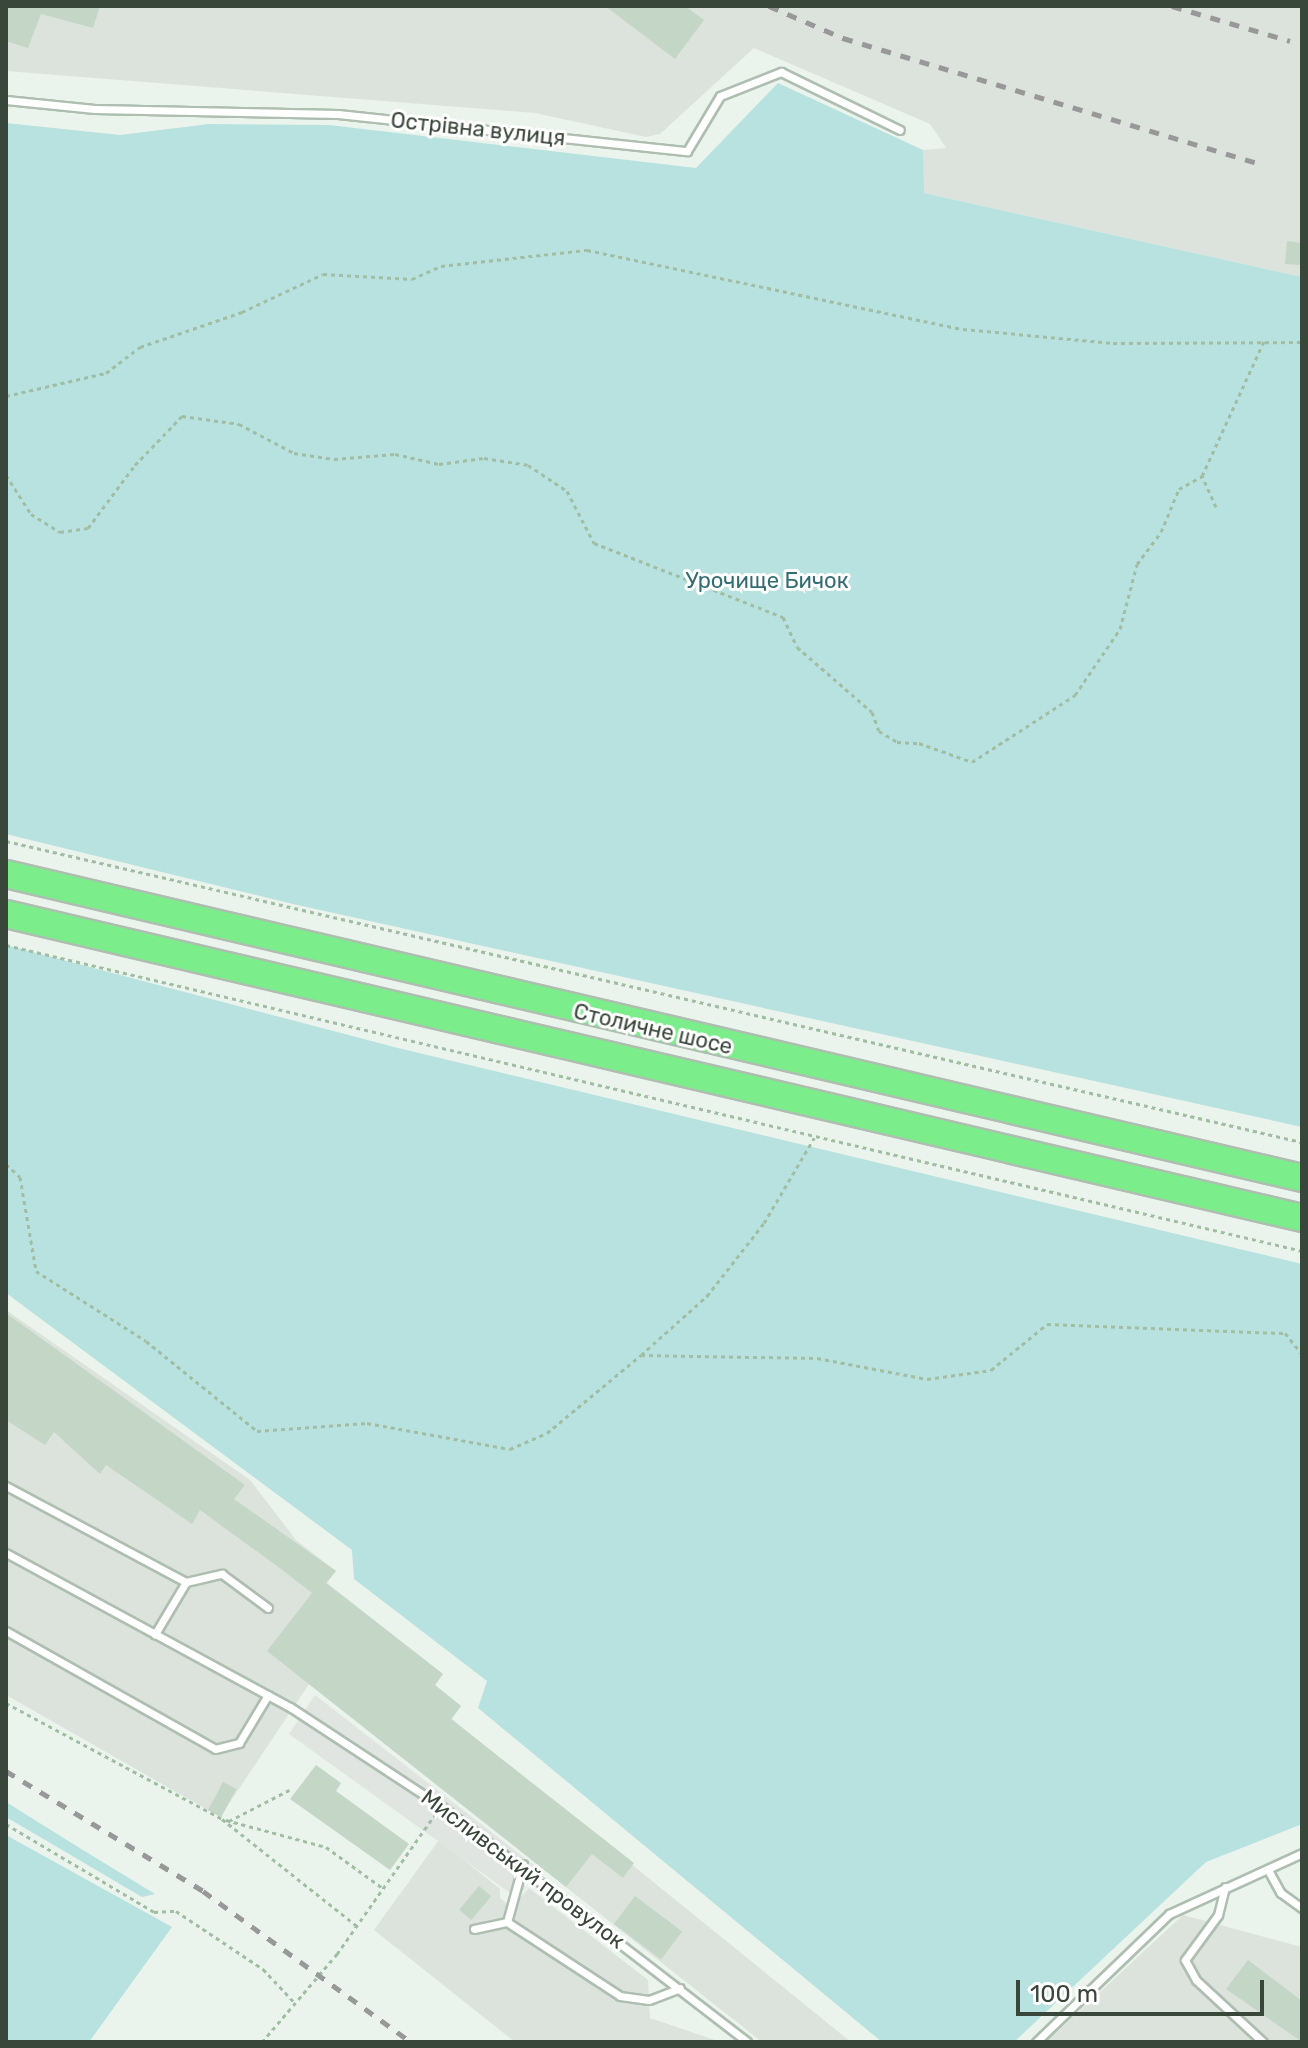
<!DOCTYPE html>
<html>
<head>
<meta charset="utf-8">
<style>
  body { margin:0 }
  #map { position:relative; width:1308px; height:2048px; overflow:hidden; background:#eaf3ec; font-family:Rubik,sans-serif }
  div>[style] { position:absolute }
  .industrial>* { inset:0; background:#dce3dc }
  .green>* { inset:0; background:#b8e2df }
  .parking>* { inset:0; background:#e1e5e1 }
  .building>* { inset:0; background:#c4d6c5; transform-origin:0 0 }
  .path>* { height:3px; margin-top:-1.5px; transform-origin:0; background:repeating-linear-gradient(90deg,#a1bea4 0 4px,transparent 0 8px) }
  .roads { filter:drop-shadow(2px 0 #aebeb0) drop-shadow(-2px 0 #aebeb0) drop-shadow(0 2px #aebeb0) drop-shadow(0 -2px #aebeb0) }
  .lane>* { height:7px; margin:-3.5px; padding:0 3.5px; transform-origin:3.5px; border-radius:3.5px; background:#fff }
  .highway>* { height:26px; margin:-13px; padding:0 13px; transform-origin:13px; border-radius:13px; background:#7ced8b }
  .rail>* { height:5px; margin-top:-2.5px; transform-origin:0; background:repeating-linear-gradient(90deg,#989898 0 10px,transparent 0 20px) }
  span { translate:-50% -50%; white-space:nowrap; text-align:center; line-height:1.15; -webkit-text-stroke:6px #fff; paint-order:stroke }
  .street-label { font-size:22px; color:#39463a }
  .park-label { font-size:22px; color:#336c71 }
  .frame { position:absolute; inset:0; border:8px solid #39463a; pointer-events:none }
  .scale { position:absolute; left:1016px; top:1980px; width:248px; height:36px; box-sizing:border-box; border:4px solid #39463a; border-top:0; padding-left:10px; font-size:24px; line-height:28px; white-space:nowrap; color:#39463a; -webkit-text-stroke:6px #fff; paint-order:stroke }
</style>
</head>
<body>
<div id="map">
  <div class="industrial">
    <div style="clip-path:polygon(6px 6px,1302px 6px,1302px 277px,923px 193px,923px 150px,946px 148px,930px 124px,754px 48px,660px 134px,646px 137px,535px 113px,6px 71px)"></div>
    <div style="clip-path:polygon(6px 1310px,250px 1480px,296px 1540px,336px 1571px,327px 1583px,443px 1674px,435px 1685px,461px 1706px,452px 1719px,851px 2042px,762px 2042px,309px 1684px,220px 1817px,6px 1695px)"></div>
    <div style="clip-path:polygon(439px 1840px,500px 1889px,500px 1898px,512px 1907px,529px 1888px,648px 1980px,650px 2018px,721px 2042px,515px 2042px,374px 1930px)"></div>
    <div style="clip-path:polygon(1183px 1915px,1302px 1947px,1302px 2042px,1046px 2042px)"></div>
  </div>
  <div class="green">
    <div style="clip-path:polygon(778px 83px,923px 150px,924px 193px,1302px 277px,1302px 1127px,293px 904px,6px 834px,6px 123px,120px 135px,209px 124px,329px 125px,696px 168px)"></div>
    <div style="clip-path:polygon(6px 945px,398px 1048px,1302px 1264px,1302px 1824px,1206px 1862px,1014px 2042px,882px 2042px,478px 1708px,487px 1681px,354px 1579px,352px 1550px,6px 1293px)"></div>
    <div style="clip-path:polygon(6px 1802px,78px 1847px,155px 1894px,142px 1897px,6px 1817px)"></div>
    <div style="clip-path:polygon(6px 1835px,172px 1927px,89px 2042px,6px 2042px)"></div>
  </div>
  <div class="parking">
    <div style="clip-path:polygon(315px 1695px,540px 1870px,517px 1898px,289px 1734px)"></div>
  </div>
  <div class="building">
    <div style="clip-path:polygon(6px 6px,100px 6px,93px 28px,41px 14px,28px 48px,6px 41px)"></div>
    <div style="clip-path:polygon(605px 6px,685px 6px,704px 20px,675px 59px)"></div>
    <div style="clip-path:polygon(1287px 241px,1302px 243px,1302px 265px,1285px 264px)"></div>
    <div style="clip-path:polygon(6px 1313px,245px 1485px,234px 1499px,336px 1571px,326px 1583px,443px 1674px,435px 1685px,461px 1706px,451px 1719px,634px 1863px,623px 1878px,592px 1854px,566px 1887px,267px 1651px,312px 1593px,277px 1566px,200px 1510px,192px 1524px,106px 1465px,100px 1474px,54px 1432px,45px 1445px,6px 1420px)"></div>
    <div style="clip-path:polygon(316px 1765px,341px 1783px,336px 1791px,409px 1844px,390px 1870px,290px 1799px)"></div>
    <div style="left:223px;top:1782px;width:15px;height:32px;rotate:28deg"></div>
    <div style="left:479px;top:1886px;width:16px;height:31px;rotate:40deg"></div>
    <div style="left:635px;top:1896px;width:59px;height:35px;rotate:37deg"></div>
    <div style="clip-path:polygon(1248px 1960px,1302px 2001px,1302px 2042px,1226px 1989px)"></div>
  </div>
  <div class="path">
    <div style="left:6px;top:396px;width:103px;rotate:-13deg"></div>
    <div style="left:106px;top:373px;width:43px;rotate:-37.4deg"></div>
    <div style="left:140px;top:347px;width:108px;rotate:-18.9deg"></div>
    <div style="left:242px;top:312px;width:89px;rotate:-25.1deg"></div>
    <div style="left:323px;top:274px;width:89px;rotate:3.2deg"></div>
    <div style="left:412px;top:279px;width:32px;rotate:-24deg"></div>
    <div style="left:441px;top:266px;width:147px;rotate:-6.3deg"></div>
    <div style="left:587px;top:250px;width:384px;rotate:11.9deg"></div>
    <div style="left:963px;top:329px;width:151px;rotate:5.3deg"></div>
    <div style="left:1113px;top:343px;width:189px;rotate:-0.3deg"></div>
    <div style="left:6px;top:475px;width:46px;rotate:57.3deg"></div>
    <div style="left:31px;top:514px;width:34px;rotate:32deg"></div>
    <div style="left:60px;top:532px;width:28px;rotate:-8deg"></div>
    <div style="left:88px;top:528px;width:79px;rotate:-53.3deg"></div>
    <div style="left:135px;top:465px;width:68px;rotate:-46.2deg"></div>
    <div style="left:182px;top:416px;width:58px;rotate:8deg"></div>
    <div style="left:239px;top:424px;width:62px;rotate:27.8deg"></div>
    <div style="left:294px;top:453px;width:40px;rotate:8.5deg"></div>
    <div style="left:334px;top:459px;width:61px;rotate:-4.7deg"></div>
    <div style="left:395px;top:454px;width:45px;rotate:12.8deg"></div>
    <div style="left:439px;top:464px;width:45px;rotate:-7.6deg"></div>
    <div style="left:484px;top:458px;width:45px;rotate:9deg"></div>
    <div style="left:528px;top:465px;width:47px;rotate:33.7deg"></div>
    <div style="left:567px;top:491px;width:59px;rotate:62.6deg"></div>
    <div style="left:594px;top:543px;width:203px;rotate:21.4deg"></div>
    <div style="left:783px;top:617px;width:33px;rotate:65deg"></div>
    <div style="left:797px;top:647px;width:99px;rotate:40.9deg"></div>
    <div style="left:872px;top:712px;width:20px;rotate:70deg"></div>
    <div style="left:879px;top:731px;width:21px;rotate:31deg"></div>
    <div style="left:897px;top:742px;width:22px;rotate:3deg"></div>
    <div style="left:919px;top:743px;width:56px;rotate:19.7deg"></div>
    <div style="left:972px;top:762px;width:123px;rotate:-33deg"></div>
    <div style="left:1075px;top:695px;width:80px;rotate:-55.7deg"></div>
    <div style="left:1120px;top:629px;width:67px;rotate:-75.3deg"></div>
    <div style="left:1137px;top:564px;width:40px;rotate:-53deg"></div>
    <div style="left:1161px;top:532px;width:47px;rotate:-67.3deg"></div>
    <div style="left:1179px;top:489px;width:26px;rotate:-29deg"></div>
    <div style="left:1216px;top:507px;width:34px;rotate:-114deg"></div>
    <div style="left:1202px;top:476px;width:149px;rotate:-65.3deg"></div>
    <div style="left:6px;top:841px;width:1330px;rotate:13.08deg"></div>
    <div style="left:6px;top:945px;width:1332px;rotate:13.28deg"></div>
    <div style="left:6px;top:1164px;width:19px;rotate:43deg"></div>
    <div style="left:20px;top:1177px;width:95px;rotate:80.3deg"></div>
    <div style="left:36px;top:1271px;width:130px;rotate:32.5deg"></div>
    <div style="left:146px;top:1341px;width:143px;rotate:39deg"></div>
    <div style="left:257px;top:1431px;width:110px;rotate:-4.2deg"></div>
    <div style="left:367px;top:1423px;width:145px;rotate:10.3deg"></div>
    <div style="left:510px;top:1449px;width:40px;rotate:-23.4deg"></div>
    <div style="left:547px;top:1433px;width:122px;rotate:-39.7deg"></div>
    <div style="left:641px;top:1355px;width:176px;rotate:1deg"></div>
    <div style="left:817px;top:1358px;width:112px;rotate:10.8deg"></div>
    <div style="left:927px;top:1379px;width:65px;rotate:-8deg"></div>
    <div style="left:991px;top:1370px;width:72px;rotate:-39.4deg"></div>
    <div style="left:1047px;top:1324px;width:238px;rotate:2.2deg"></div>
    <div style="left:1285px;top:1333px;width:27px;rotate:51deg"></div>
    <div style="left:641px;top:1355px;width:89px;rotate:-41.8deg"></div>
    <div style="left:707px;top:1296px;width:93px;rotate:-52deg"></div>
    <div style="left:764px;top:1223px;width:99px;rotate:-59.5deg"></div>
    <div style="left:6px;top:1703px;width:245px;rotate:28.2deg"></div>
    <div style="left:222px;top:1819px;width:172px;rotate:38.4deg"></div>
    <div style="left:226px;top:1820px;width:104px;rotate:15.1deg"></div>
    <div style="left:326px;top:1847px;width:72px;rotate:35.9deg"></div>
    <div style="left:229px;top:1821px;width:68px;rotate:-27.3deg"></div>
    <div style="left:6px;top:1824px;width:172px;rotate:30.7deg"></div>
    <div style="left:154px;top:1912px;width:22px;rotate:-3deg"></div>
    <div style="left:176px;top:1911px;width:105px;rotate:33.7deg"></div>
    <div style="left:263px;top:1969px;width:45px;rotate:46.8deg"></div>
    <div style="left:262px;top:2042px;width:116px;rotate:-49.6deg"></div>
    <div style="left:337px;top:1954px;width:169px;rotate:-54.9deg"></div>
  </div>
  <div class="roads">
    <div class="lane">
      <div style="left:6px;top:100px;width:89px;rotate:5.8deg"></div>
      <div style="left:95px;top:109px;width:243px;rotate:1.2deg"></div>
      <div style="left:338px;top:114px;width:351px;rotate:6.1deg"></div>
      <div style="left:687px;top:151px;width:64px;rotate:-59deg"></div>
      <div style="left:720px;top:96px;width:66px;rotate:-21.5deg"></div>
      <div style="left:781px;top:72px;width:132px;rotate:26deg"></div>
      <div style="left:6px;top:1486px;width:204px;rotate:28.1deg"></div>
      <div style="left:186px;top:1582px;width:61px;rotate:120.8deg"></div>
      <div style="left:6px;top:1553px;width:323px;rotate:28.5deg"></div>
      <div style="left:290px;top:1707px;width:181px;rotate:33.3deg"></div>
      <div style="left:441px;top:1806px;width:386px;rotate:37.6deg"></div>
      <div style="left:186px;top:1582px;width:37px;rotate:-13deg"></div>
      <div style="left:222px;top:1574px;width:57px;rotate:36.5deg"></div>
      <div style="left:6px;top:1631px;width:240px;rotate:29.4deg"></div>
      <div style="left:215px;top:1749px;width:25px;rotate:-14deg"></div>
      <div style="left:239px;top:1743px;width:56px;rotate:-58.9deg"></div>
      <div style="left:1268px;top:1870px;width:26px;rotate:61deg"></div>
      <div style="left:1281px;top:1893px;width:26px;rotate:36deg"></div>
      <div style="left:1225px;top:1887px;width:29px;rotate:104deg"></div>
      <div style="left:1218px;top:1915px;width:56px;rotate:126.3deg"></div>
      <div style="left:1185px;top:1960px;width:23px;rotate:61deg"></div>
      <div style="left:1196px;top:1980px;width:91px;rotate:42.8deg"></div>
      <div style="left:507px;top:1922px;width:60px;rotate:-74.6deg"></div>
      <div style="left:474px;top:1929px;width:34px;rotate:-12deg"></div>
      <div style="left:507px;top:1922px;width:135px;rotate:33.2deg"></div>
      <div style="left:620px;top:1996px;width:29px;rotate:8deg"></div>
      <div style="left:649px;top:2000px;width:33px;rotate:-21deg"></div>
      <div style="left:1036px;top:2042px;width:185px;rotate:-43.9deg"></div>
      <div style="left:1169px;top:1914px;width:146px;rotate:-24.6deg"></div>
    </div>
    <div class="highway">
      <div style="left:6px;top:874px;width:1331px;rotate:13.2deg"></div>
      <div style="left:6px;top:914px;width:1331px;rotate:13.2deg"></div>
    </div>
  </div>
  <div class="rail">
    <div style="left:769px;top:6px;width:81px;rotate:23.4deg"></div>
    <div style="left:843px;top:38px;width:433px;rotate:16.8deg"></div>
    <div style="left:1172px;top:6px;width:123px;rotate:16.5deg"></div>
    <div style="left:6px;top:1771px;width:231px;rotate:31.3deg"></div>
    <div style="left:203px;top:1891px;width:257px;rotate:36deg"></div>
  </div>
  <div class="street-label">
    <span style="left:478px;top:129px;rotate:6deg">Острівна вулиця</span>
    <span style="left:653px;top:1029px;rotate:13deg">Столичне шосе</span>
    <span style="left:523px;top:1869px;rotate:37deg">Мисливський провулок</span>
  </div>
  <div class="park-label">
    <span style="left:767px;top:581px">Урочище Бичок</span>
  </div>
  <div class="frame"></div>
  <div class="scale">100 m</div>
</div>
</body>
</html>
